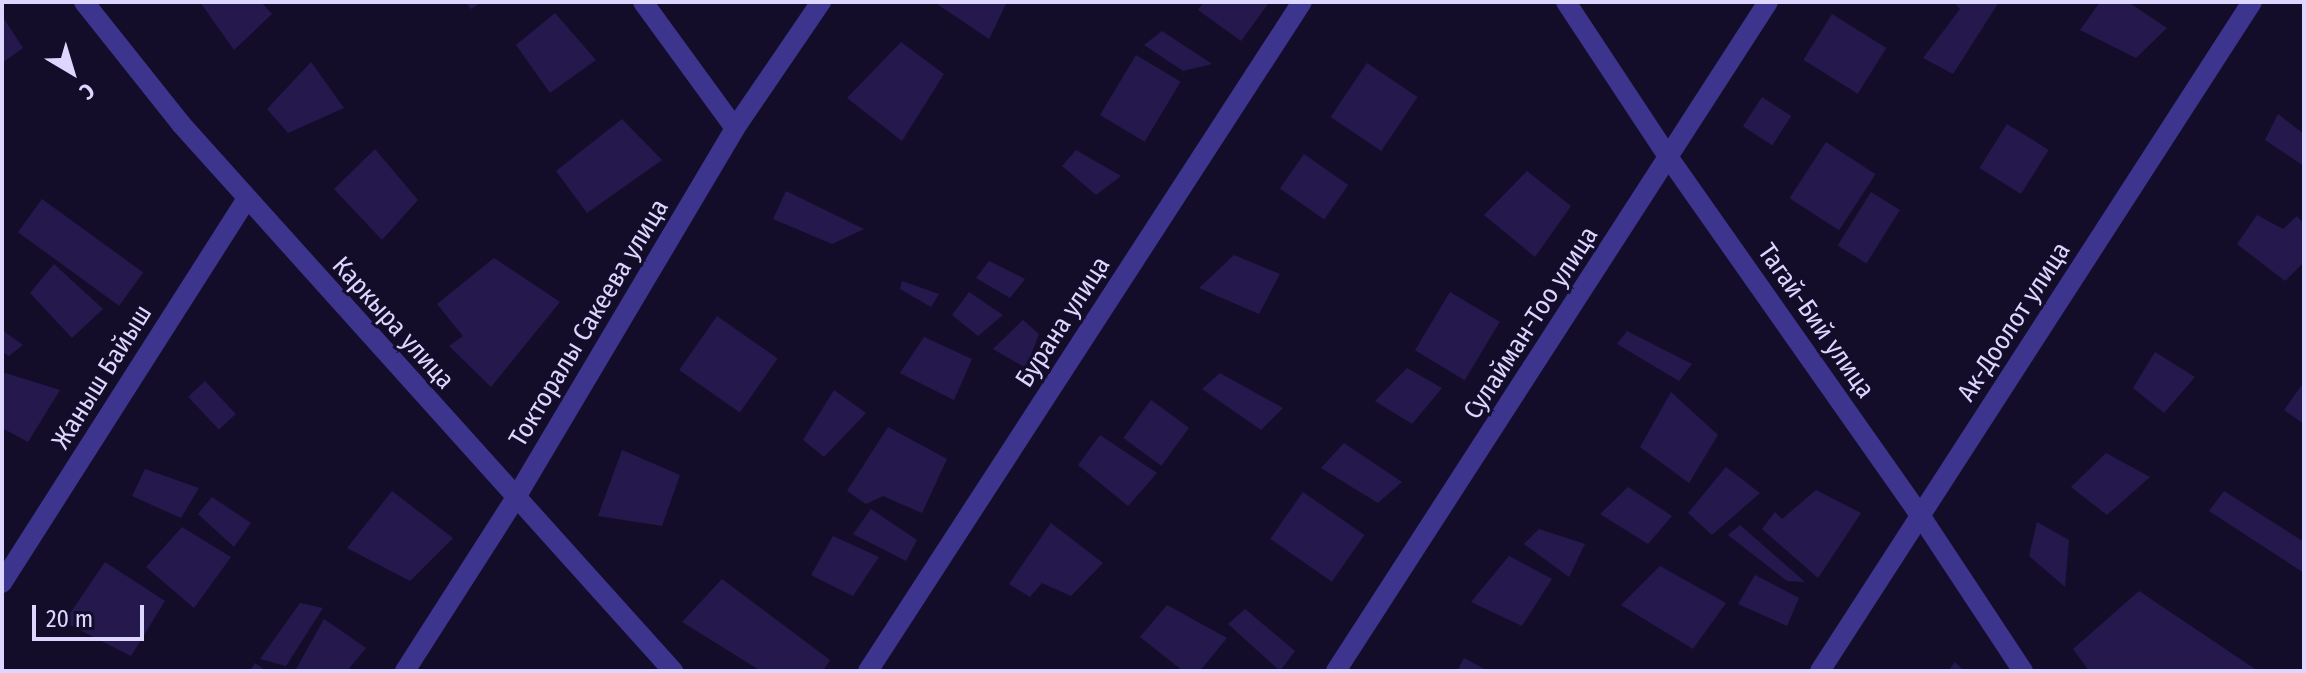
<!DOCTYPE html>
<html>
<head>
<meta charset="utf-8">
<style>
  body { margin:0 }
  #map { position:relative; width:2306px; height:673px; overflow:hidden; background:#140d2a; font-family:"Fira Sans Condensed",sans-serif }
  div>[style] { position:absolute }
  .building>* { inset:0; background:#25184d; transform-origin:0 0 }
  .minor>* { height:20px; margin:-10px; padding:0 10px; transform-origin:10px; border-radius:10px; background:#3d348d }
  .tertiary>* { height:20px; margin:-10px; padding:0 10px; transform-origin:10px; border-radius:10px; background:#3d348d }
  span { translate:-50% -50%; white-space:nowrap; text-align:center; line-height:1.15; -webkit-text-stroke:6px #140d2a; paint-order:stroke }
  .street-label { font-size:26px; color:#ddd6ff }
  .frame { position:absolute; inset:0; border:4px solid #ddd6ff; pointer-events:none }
  .north { position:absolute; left:32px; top:32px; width:80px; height:80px; -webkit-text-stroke:6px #140d2a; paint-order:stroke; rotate:142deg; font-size:22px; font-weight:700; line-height:32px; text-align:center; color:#ddd6ff }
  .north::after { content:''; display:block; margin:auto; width:28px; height:36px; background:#ddd6ff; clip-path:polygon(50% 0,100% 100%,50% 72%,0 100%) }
  .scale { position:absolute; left:32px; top:605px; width:112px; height:36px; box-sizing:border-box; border:4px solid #ddd6ff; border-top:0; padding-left:10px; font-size:24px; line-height:28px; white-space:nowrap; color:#ddd6ff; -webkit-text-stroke:6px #140d2a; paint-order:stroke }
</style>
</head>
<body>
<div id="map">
  <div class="building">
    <div style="clip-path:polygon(200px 2px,261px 2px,272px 14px,234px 50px)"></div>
    <div style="clip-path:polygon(465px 2px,482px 2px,471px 9px)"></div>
    <div style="clip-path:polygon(934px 2px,1007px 2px,989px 39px)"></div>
    <div style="clip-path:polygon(1204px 2px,1266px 2px,1268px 4px,1241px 41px,1198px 10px)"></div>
    <div style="clip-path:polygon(1954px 2px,1999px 2px,1953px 74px,1923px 58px,1960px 9px)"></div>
    <div style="clip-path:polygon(2100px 2px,2128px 2px,2167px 28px,2136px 58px,2080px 30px)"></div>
    <div style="clip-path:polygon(555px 13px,596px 60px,550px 93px,516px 45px)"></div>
    <div style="left:1832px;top:14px;width:64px;height:54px;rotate:32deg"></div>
    <div style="clip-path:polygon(2px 16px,23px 48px,2px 63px)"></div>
    <div style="clip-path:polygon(1162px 31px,1212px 64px,1183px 71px,1144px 45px)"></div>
    <div style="clip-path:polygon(901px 42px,944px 74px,902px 141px,847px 98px)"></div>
    <div style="left:1136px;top:55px;width:52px;height:70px;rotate:31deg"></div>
    <div style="clip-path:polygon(311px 62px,344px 108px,288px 133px,267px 109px)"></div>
    <div style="left:1367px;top:63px;width:61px;height:65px;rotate:34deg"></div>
    <div style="left:1762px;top:97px;width:35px;height:35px;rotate:33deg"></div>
    <div style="clip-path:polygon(2278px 114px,2304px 134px,2304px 166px,2265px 140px)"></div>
    <div style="clip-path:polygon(622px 119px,662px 160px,587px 213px,556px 171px)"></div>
    <div style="left:2007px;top:124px;width:49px;height:52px;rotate:32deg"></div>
    <div style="left:1826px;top:142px;width:59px;height:67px;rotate:33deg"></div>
    <div style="clip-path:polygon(375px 149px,418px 200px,382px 240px,334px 189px)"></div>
    <div style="clip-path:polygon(1076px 150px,1121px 176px,1096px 195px,1062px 166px)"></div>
    <div style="left:1304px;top:154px;width:54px;height:42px;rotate:35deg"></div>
    <div style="clip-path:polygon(1527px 171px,1571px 206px,1535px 257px,1484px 215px)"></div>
    <div style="clip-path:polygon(786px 191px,864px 229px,832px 244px,773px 219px)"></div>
    <div style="left:1871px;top:192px;width:34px;height:63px;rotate:32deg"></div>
    <div style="left:42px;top:199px;width:125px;height:41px;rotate:36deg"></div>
    <div style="clip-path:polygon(2257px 215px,2283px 229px,2297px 216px,2304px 224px,2304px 262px,2285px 281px,2237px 244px)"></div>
    <div style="clip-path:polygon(1234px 255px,1280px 274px,1259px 314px,1199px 288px)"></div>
    <div style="clip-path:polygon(494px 258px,560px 302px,491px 387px,449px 346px,463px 336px,437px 304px)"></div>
    <div style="clip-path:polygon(989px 261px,1025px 279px,1010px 298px,976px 278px)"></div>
    <div style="clip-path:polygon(54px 264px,103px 309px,72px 338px,30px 293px)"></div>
    <div style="clip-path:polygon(902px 281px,939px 294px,931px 307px,900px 289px)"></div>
    <div style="clip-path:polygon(969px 292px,1003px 315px,978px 336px,952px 315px)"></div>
    <div style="left:1450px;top:292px;width:58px;height:68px;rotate:31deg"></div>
    <div style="left:717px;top:316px;width:74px;height:66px;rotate:35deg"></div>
    <div style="clip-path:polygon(1023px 320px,1039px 334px,1026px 368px,993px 349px)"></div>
    <div style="clip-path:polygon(2px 330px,23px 345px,9px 356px,2px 352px)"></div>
    <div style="clip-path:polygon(1627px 331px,1692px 364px,1679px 381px,1617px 344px)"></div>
    <div style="clip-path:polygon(924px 337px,972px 359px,954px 400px,900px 373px)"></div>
    <div style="clip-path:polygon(2155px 352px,2195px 377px,2164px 413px,2133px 388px)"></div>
    <div style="clip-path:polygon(1407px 368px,1442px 388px,1412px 424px,1375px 401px)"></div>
    <div style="clip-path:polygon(2px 372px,60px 390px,28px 442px,2px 428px)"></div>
    <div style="clip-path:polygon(1220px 373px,1283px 408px,1261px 430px,1202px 389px)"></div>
    <div style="left:205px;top:381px;width:45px;height:23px;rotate:47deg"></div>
    <div style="clip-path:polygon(2304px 382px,2304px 424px,2284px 410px)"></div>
    <div style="clip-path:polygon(834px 390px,866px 413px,824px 457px,803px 440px)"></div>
    <div style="clip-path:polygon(1671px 392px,1718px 435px,1689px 483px,1640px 447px)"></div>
    <div style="left:1151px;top:400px;width:47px;height:47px;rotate:36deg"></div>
    <div style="clip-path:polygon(888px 427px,947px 459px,922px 513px,883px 496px,866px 504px,847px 491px)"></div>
    <div style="clip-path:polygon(1100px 435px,1157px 473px,1128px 506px,1078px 465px)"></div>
    <div style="clip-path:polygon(1344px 443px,1402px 482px,1378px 503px,1321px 468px)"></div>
    <div style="clip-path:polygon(622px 450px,680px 475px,662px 526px,598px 516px)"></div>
    <div style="clip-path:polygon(2106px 453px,2150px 477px,2107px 515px,2071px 487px)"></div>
    <div style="clip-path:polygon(1726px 467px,1760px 493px,1712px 535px,1688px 513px)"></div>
    <div style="clip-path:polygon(145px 469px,199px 488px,181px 518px,132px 496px)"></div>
    <div style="clip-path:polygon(1628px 487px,1672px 516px,1648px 544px,1600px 514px)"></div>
    <div style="clip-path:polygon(1816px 490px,1861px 513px,1818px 578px,1762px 529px,1775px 512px,1782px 519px)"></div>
    <div style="clip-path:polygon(392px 491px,453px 538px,410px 581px,347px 548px)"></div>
    <div style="clip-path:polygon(2224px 491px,2304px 542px,2304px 573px,2209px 511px)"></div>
    <div style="left:1303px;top:492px;width:75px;height:57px;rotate:35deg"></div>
    <div style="clip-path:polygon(212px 497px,251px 523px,234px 547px,198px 514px)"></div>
    <div style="clip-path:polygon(871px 509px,917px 540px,906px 561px,853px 534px)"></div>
    <div style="clip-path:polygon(2037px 522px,2069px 540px,2065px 587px,2029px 556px)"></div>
    <div style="clip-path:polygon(1051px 523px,1103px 563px,1071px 596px,1042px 583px,1030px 597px,1009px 584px)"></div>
    <div style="clip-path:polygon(1740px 525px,1805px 582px,1787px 581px,1728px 535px)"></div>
    <div style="clip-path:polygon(182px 527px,231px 557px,194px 608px,146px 567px)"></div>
    <div style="clip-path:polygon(1539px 529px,1585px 544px,1569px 577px,1524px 544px)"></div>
    <div style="clip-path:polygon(833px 536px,879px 557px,853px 596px,811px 575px)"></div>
    <div style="clip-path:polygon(1509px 556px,1552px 579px,1522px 626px,1471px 602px)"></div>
    <div style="clip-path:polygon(105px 562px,165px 601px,131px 656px,64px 622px)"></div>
    <div style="clip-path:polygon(1660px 566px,1726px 603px,1693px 649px,1621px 605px)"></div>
    <div style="clip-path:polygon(1755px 575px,1799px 598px,1787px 626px,1738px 604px)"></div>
    <div style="clip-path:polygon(722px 579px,830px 660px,823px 671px,761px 671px,682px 622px)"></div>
    <div style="clip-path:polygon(2139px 591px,2258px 671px,2089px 671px,2073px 649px)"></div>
    <div style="clip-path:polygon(300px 603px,323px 608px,286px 666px,260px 659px)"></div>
    <div style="clip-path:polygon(1167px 605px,1227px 638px,1200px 671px,1183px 671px,1140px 637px)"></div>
    <div style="clip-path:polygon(1245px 609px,1295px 651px,1280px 671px,1228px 624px)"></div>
    <div style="clip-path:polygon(324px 619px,366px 648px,347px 671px,295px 671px)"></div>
    <div style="clip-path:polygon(1464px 658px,1488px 671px,1457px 671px)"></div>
    <div style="clip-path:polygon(1955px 662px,1964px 671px,1948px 671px)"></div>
    <div style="clip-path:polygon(255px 663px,266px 671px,250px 671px)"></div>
  </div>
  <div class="minor">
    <div style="left:84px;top:2px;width:156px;rotate:51.5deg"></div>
    <div style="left:181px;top:124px;width:736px;rotate:48.03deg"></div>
    <div style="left:643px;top:2px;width:156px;rotate:53.9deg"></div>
    <div style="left:2px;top:583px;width:456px;rotate:-57.5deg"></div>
    <div style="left:405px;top:671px;width:204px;rotate:-57.4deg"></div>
    <div style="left:515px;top:499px;width:431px;rotate:-59.3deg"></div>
    <div style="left:735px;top:128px;width:153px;rotate:-55.7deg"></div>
    <div style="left:868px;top:671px;width:797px;rotate:-57.03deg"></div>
    <div style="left:1336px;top:671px;width:796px;rotate:-57.15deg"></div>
    <div style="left:1820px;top:671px;width:796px;rotate:-57.15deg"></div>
  </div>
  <div class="tertiary">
    <div style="left:1566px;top:2px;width:187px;rotate:56.6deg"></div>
    <div style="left:1669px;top:158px;width:436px;rotate:54.9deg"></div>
    <div style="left:1920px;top:515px;width:187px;rotate:56.6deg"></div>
  </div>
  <div class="street-label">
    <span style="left:1816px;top:321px;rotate:55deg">Тагай-Бий улица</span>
    <span style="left:1063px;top:322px;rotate:-57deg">Бурана улица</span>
    <span style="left:2014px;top:322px;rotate:-57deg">Ак-Доолот улица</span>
    <span style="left:393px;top:323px;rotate:48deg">Каркыра улица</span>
    <span style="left:589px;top:323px;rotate:-59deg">Токторалы Сакеева улица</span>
    <span style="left:1531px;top:323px;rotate:-57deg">Сулайман-Тоо улица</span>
    <span style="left:102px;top:377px;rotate:-58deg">Жаныш Байыш</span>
  </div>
  <div class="frame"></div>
  <div class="north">С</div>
  <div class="scale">20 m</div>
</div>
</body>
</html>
